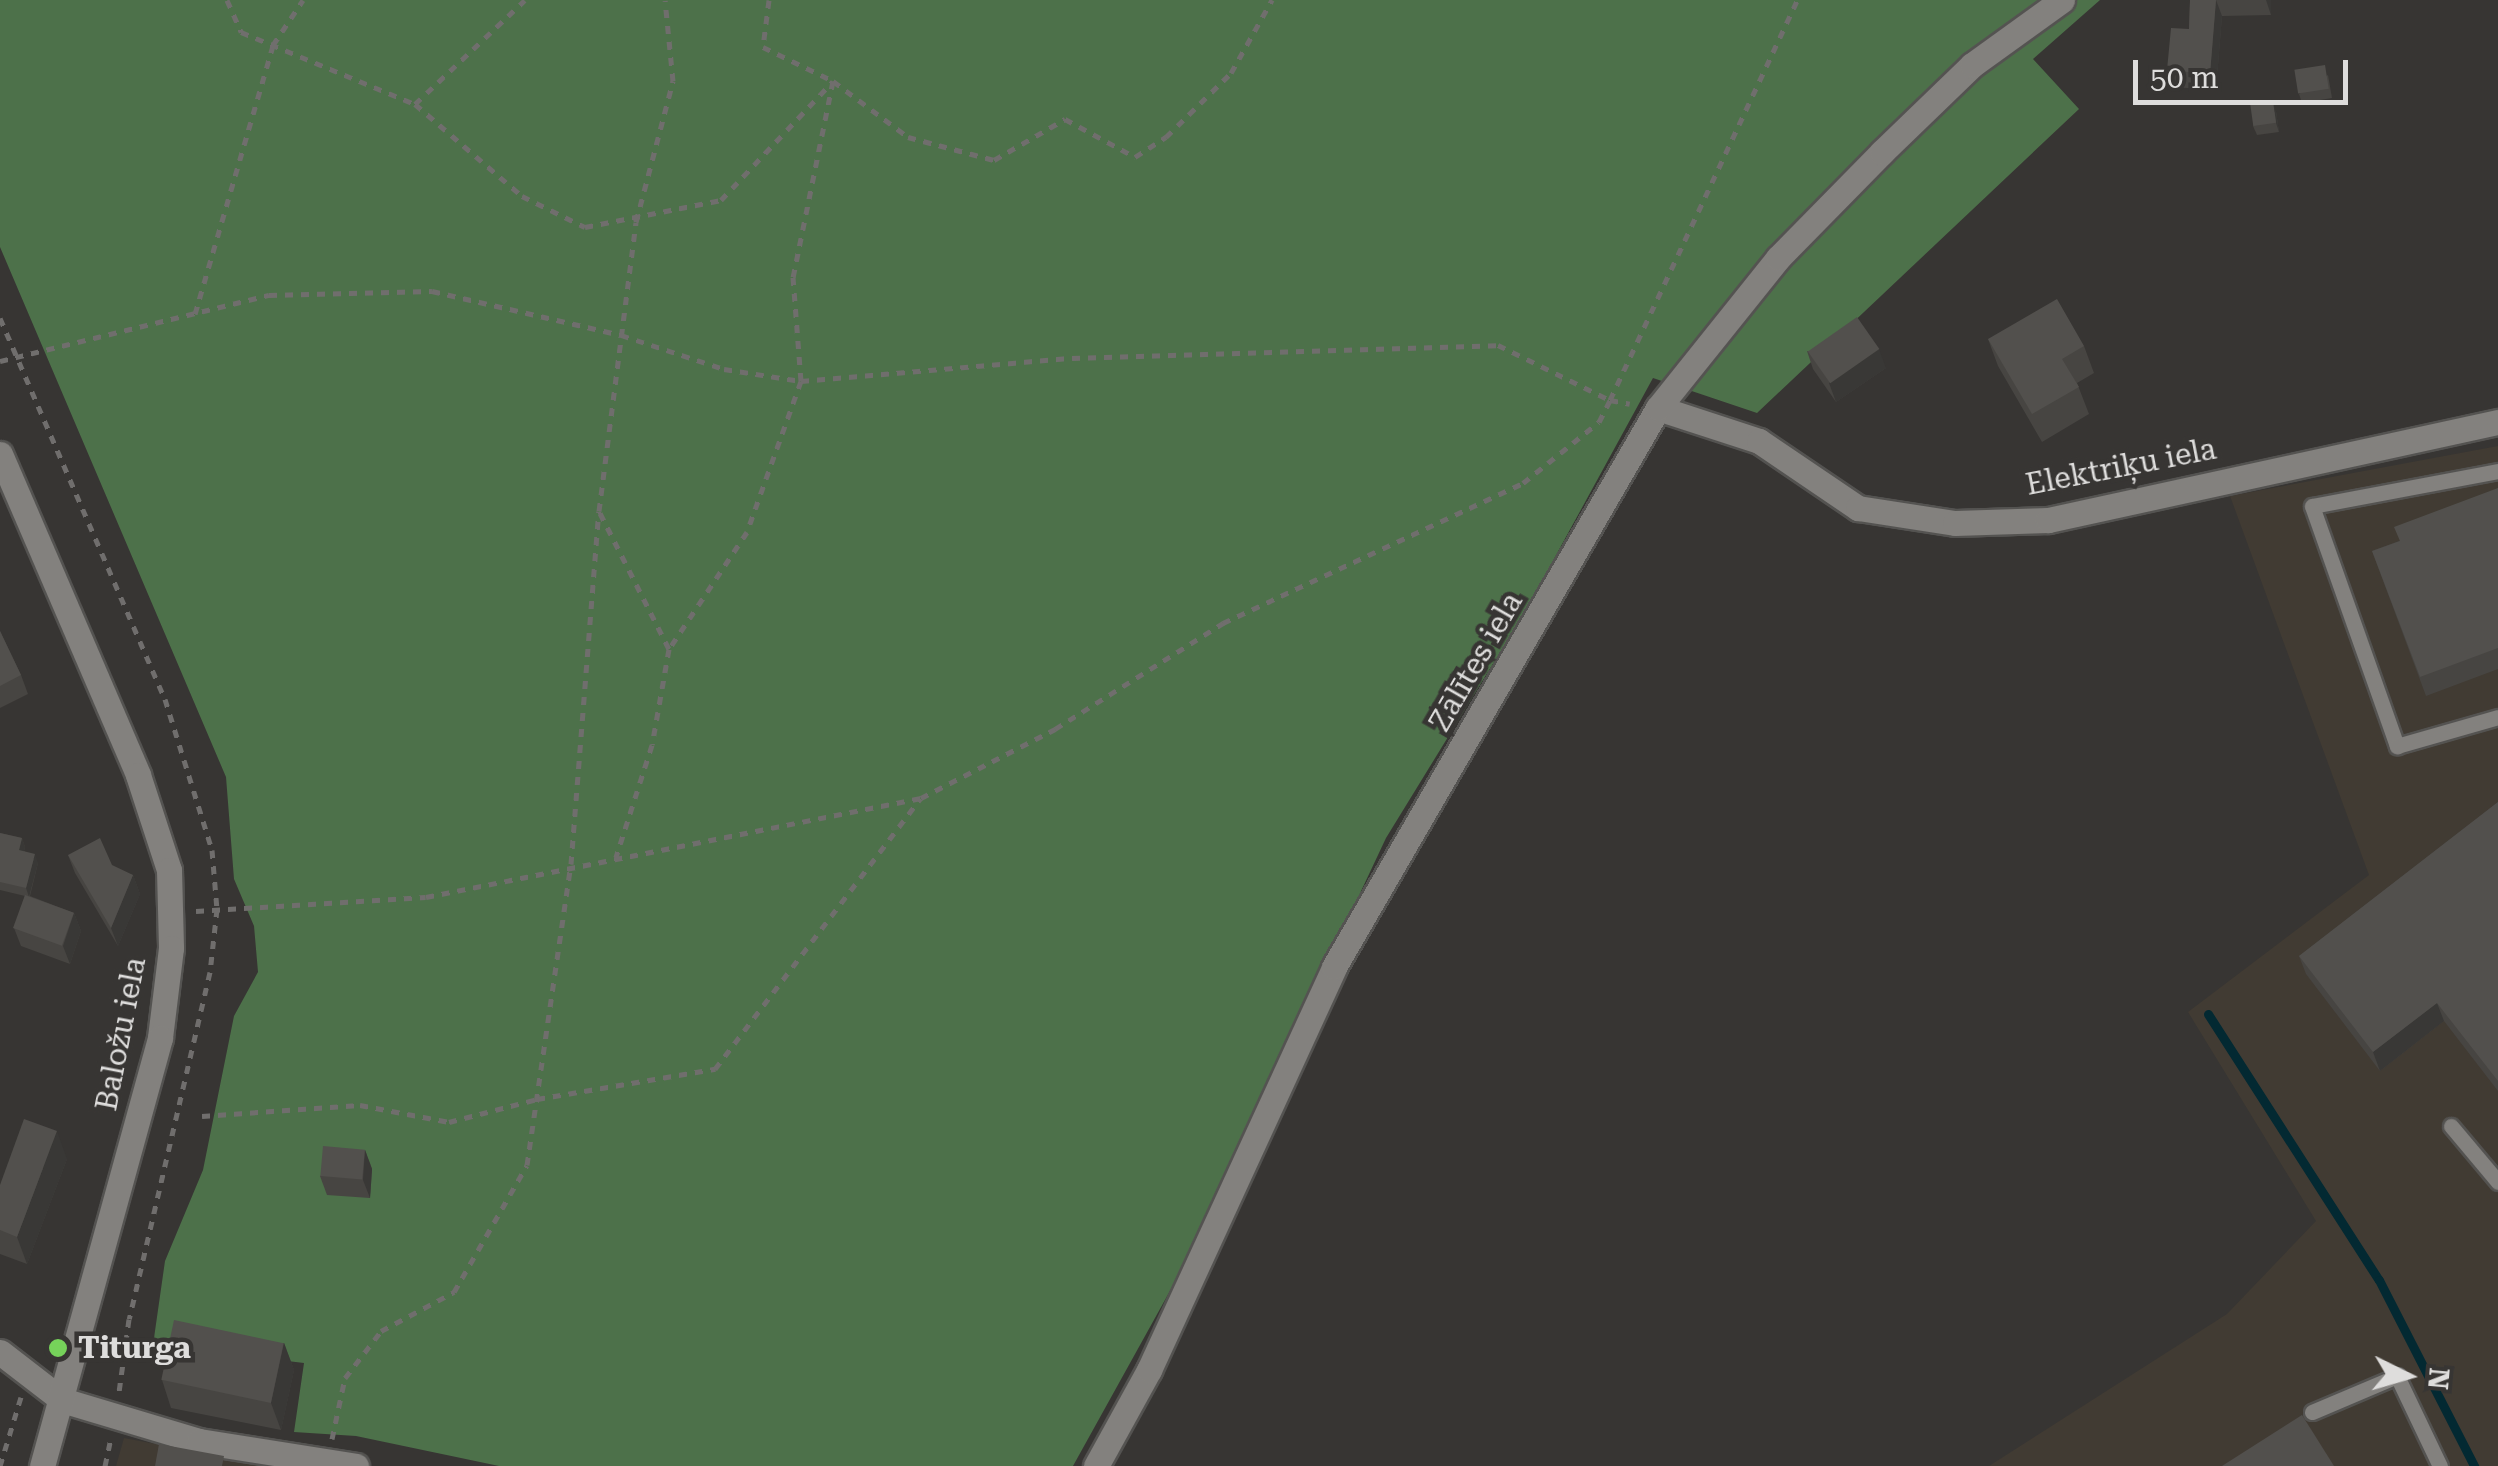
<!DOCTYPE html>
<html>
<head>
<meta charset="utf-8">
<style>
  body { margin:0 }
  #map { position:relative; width:2498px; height:1466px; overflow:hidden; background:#373533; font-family:"Roboto Serif",serif }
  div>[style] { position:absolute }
  .built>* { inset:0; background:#413b33 }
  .forest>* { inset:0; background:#4d714a }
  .stream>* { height:9px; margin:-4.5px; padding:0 4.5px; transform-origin:4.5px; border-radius:4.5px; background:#032932 }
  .path>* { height:5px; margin-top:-2.5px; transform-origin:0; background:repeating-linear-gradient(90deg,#706e6d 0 8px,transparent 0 16px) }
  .roads { filter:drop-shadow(2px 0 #545351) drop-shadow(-2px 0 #545351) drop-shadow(0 2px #545351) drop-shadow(0 -2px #545351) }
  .lane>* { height:15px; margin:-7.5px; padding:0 7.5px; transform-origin:7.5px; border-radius:7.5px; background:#83817e }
  .street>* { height:25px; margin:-12.5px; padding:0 12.5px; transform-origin:12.5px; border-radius:12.5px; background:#83817e }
  .secondary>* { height:25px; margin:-12.5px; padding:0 12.5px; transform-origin:12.5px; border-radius:12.5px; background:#83817e }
  .wall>* { inset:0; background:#474542 }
  .shaded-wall>* { inset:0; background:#393836 }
  .building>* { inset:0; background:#52504d; transform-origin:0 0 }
  .dots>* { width:28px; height:28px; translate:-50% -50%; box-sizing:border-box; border:5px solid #373533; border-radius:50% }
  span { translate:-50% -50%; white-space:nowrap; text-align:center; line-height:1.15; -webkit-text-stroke:9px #373533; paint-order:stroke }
  .street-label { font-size:30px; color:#dedddc }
  .poi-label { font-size:30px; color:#dedddc; font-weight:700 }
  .left { translate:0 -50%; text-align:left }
  .north { position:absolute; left:2358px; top:1326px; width:100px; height:100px; -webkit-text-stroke:8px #373533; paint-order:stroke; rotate:95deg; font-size:28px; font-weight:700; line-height:40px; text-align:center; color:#dedddc }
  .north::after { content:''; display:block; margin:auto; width:35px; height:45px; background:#dedddc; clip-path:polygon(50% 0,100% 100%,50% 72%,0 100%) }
  .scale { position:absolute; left:2133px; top:60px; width:215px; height:45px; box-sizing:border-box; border:5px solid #dedddc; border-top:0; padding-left:12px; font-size:30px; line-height:35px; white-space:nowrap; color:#dedddc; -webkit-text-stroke:8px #373533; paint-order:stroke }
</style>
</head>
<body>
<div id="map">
  <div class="built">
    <div style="clip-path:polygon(2498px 446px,2498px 1466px,1989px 1466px,2227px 1314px,2316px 1221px,2188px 1012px,2369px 875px,2230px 496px)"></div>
    <div style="clip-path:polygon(124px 1438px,268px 1465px,274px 1466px,116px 1466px)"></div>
  </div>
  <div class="forest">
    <div style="clip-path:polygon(0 0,2100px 0,2033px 59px,2079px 109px,1757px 413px,1653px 378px,1526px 610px,1386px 838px,1191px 1253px,1073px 1466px,499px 1466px,356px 1436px,294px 1432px,304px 1363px,153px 1345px,165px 1261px,203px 1170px,234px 1016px,258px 972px,254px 926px,234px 879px,226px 777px,0 247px)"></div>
  </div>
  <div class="stream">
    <div style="left:2208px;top:1014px;width:316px;rotate:57.3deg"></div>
    <div style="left:2379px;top:1280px;width:209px;rotate:62.9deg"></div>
  </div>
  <div class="path">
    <div style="left:227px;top:0;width:35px;rotate:66deg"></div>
    <div style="left:241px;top:32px;width:188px;rotate:22.5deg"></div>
    <div style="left:415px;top:104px;width:141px;rotate:40.7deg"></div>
    <div style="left:522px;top:196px;width:70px;rotate:26.2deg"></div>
    <div style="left:585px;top:227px;width:139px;rotate:-11.2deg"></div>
    <div style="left:721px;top:200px;width:163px;rotate:-46.7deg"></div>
    <div style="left:833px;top:81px;width:200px;rotate:101.5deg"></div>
    <div style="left:793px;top:277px;width:104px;rotate:85.6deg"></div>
    <div style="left:801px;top:381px;width:160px;rotate:109.7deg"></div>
    <div style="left:747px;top:532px;width:141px;rotate:123.7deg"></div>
    <div style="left:669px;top:649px;width:97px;rotate:100deg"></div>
    <div style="left:652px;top:745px;width:118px;rotate:107.8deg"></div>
    <div style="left:769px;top:0;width:47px;rotate:97.3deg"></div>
    <div style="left:763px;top:47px;width:78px;rotate:25.9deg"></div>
    <div style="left:833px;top:81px;width:94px;rotate:36.7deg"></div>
    <div style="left:908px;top:137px;width:89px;rotate:15deg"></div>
    <div style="left:994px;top:160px;width:82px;rotate:-30deg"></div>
    <div style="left:1065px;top:119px;width:80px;rotate:28.5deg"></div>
    <div style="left:1135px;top:157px;width:37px;rotate:-33deg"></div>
    <div style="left:1166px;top:137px;width:91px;rotate:-44.6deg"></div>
    <div style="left:1231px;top:73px;width:84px;rotate:-60.7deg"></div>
    <div style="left:415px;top:104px;width:151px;rotate:-43.4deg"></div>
    <div style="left:195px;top:314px;width:280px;rotate:-73.8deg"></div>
    <div style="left:273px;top:45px;width:54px;rotate:-56.3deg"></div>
    <div style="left:0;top:318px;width:415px;rotate:66.6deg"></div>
    <div style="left:165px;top:699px;width:158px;rotate:72.7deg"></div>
    <div style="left:212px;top:850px;width:59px;rotate:85.2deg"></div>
    <div style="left:217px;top:909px;width:63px;rotate:96.3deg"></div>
    <div style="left:210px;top:972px;width:356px;rotate:103.1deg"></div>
    <div style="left:129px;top:1319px;width:74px;rotate:97.8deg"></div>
    <div style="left:0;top:361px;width:277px;rotate:-13.8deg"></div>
    <div style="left:269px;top:295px;width:163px;rotate:-1.4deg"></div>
    <div style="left:432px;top:291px;width:194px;rotate:13.1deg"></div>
    <div style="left:621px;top:335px;width:108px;rotate:18.3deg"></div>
    <div style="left:724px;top:369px;width:78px;rotate:8.9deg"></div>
    <div style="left:801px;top:381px;width:272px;rotate:-4.9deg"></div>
    <div style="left:1072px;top:358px;width:426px;rotate:-1.7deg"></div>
    <div style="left:1498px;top:345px;width:125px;rotate:26.2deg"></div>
    <div style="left:1610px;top:400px;width:442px;rotate:-64.9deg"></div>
    <div style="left:600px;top:513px;width:153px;rotate:63.1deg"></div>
    <div style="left:196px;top:911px;width:230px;rotate:-3.5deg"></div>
    <div style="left:426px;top:897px;width:505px;rotate:-11.31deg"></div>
    <div style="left:921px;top:798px;width:151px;rotate:-27.2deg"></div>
    <div style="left:1055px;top:729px;width:199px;rotate:-32.2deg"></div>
    <div style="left:1223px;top:623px;width:331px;rotate:-25deg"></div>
    <div style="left:1523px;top:483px;width:97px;rotate:-38.8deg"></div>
    <div style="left:1599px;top:422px;width:25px;rotate:-63deg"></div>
    <div style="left:1610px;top:400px;width:20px;rotate:11deg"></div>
    <div style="left:202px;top:1116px;width:158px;rotate:-4deg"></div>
    <div style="left:360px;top:1105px;width:91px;rotate:10.8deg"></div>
    <div style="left:449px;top:1122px;width:91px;rotate:-14.6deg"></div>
    <div style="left:537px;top:1099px;width:181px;rotate:-9.6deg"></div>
    <div style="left:715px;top:1069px;width:340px;rotate:-52.8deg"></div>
    <div style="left:332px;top:1439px;width:62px;rotate:-78deg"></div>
    <div style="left:345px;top:1378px;width:59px;rotate:-52.5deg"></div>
    <div style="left:381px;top:1331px;width:83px;rotate:-28.1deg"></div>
    <div style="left:454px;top:1292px;width:146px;rotate:-60.1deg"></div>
    <div style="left:527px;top:1165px;width:304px;rotate:-81.7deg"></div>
    <div style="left:571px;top:864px;width:354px;rotate:-85.5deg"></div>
    <div style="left:599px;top:511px;width:291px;rotate:-82.7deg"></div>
    <div style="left:636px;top:222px;width:146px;rotate:-75.3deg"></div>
    <div style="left:673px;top:81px;width:81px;rotate:-95.6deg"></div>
    <div style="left:0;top:1466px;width:72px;rotate:-73.1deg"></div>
    <div style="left:105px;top:1466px;width:25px;rotate:-78deg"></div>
  </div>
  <div class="roads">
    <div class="lane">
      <div style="left:2498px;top:471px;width:189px;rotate:169.3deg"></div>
      <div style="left:2312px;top:506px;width:255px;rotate:70.5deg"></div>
      <div style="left:2397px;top:746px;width:105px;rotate:-16deg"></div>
      <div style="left:2451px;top:1126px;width:73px;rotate:50deg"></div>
      <div style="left:2312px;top:1412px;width:92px;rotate:-23deg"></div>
      <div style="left:2397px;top:1376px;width:100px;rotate:64.5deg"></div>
    </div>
    <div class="street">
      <div style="left:1658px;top:408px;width:106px;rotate:18.1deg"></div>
      <div style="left:1759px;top:441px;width:120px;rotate:34.1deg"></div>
      <div style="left:1858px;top:508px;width:98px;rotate:8.8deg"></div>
      <div style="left:1955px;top:523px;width:93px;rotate:-1.8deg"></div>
      <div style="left:2048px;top:520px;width:461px;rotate:-12.3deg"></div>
      <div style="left:0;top:1352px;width:78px;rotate:37.7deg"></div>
      <div style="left:62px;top:1400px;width:143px;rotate:16.7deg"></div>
      <div style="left:199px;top:1441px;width:159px;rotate:9deg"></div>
      <div style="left:1096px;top:1466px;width:110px;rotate:-61.1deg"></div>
      <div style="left:1149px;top:1370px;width:443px;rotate:-65.3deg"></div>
      <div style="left:1334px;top:967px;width:646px;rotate:-59.9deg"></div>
      <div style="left:1658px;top:408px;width:192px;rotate:-51.3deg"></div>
      <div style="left:1778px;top:258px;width:148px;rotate:-45.5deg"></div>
      <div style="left:1882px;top:152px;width:125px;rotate:-44deg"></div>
      <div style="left:1972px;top:65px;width:111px;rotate:-35.8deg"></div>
    </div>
    <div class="secondary">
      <div style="left:0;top:454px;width:349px;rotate:66.7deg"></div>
      <div style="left:138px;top:775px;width:100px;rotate:71.9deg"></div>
      <div style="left:169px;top:870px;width:78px;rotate:88.5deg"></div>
      <div style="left:171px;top:948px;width:91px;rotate:97deg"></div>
      <div style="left:160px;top:1038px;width:444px;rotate:105.4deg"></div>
    </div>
  </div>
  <div class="wall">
    <div style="clip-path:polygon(2190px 0,2271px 0,2271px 15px,2222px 16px,2216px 90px,2173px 87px,2167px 70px,2189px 29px)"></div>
    <div style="clip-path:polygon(2328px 75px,2332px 98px,2302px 103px,2299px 94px)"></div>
    <div style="clip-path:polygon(2276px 111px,2279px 132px,2257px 135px,2253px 126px)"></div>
    <div style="clip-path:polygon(1988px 339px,2084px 346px,2094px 373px,2077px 383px,2089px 414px,2042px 442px,1998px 366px)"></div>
    <div style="clip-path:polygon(1807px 351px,1886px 368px,1836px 402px,1813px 369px)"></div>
    <div style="clip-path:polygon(2498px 488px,2498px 669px,2426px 696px,2372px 551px,2399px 541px)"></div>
    <div style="clip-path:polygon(0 631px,21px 675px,28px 694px,0 708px)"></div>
    <div style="clip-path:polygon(2498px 802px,2498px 1091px,2444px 1021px,2380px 1071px,2306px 974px,2299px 956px)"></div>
    <div style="clip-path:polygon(0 833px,22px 838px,25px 847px,24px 851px,38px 863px,30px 896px,74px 913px,81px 931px,70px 964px,21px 946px,14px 928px,25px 896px,0 890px)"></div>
    <div style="clip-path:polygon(68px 855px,133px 875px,140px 894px,118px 946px,75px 873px)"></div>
    <div style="clip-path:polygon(365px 1150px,372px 1169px,370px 1198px,327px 1195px,320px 1176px)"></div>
    <div style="clip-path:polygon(67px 1159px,27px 1264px,0 1254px,0 1185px)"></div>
    <div style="clip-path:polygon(284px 1343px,294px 1370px,281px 1430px,171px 1408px,162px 1380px)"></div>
  </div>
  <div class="shaded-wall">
    <div style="clip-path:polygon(2216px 0,2222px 16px,2216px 90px,2210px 74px)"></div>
    <div style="clip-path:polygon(2266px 0,2271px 0,2271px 15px)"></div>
    <div style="clip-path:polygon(2273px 101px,2276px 111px,2279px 132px,2276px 123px)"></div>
    <div style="clip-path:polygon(1879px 349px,1886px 368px,1836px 402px,1829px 383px)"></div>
    <div style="clip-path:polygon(22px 838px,25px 847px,22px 859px,19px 850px)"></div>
    <div style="clip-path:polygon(35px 854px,38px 863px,29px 897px,26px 888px)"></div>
    <div style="clip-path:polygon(133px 875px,140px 894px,118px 946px,111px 928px)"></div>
    <div style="clip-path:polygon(74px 913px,81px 931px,70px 964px,63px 946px)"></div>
    <div style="clip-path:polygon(2437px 1003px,2444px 1021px,2380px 1071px,2373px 1052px)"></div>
    <div style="clip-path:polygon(57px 1131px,67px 1159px,27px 1264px,17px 1237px)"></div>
    <div style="clip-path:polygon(365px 1150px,372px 1169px,370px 1198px,363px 1180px)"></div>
    <div style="clip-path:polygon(284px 1343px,294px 1370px,281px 1430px,271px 1403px)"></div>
  </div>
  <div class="building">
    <div style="clip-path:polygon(2190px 0,2216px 0,2210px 74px,2167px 70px,2171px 28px,2189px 29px)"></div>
    <div style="left:2325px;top:65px;width:24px;height:31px;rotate:81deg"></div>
    <div style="left:2273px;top:101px;width:22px;height:23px;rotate:82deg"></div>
    <div style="clip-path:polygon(2057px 299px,2084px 346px,2062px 359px,2079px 387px,2032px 414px,1988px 339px)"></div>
    <div style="left:1857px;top:317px;width:39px;height:60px;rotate:55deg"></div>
    <div style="clip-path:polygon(2498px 488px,2498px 648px,2420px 677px,2372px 551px,2400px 541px,2394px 527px)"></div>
    <div style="clip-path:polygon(0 631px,21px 675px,0 686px)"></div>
    <div style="clip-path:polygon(2498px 802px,2498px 1081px,2437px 1003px,2373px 1052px,2299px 956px)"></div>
    <div style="clip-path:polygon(0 833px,22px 838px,19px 850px,35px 854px,26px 888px,0 882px)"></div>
    <div style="clip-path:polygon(100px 838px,112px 865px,133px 875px,111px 928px,68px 855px)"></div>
    <div style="left:25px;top:895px;width:52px;height:35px;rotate:20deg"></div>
    <div style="clip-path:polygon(24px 1119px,57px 1131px,17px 1237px,0 1230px,0 1185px)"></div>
    <div style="left:323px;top:1146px;width:42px;height:30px;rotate:5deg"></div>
    <div style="left:174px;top:1320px;width:112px;height:61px;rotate:12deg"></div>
    <div style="clip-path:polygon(2302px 1415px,2334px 1466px,2222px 1466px)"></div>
    <div style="clip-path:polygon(159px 1444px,224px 1456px,222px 1466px,155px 1466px)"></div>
  </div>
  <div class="dots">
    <div style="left:58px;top:1348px;background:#76d25a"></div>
  </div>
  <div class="street-label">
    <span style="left:2121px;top:467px;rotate:-11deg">Elektriķu iela</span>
    <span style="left:1476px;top:662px;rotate:-60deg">Zālītes iela</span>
    <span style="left:121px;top:1034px;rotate:-79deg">Baložu iela</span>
  </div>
  <div class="poi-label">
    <span class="left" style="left:78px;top:1348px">Titurga</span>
  </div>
  <div class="north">N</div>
  <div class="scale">50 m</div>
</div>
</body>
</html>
